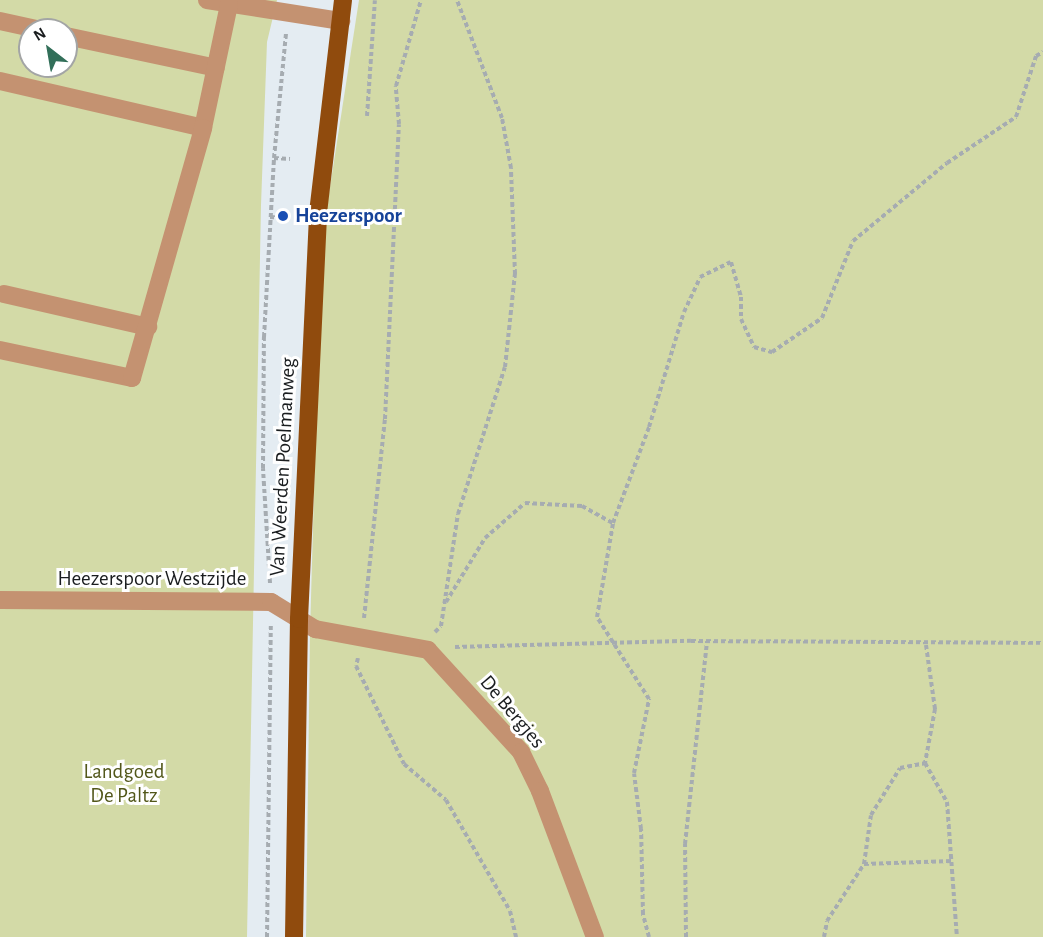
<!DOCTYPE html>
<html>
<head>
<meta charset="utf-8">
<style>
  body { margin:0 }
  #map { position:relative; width:1043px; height:937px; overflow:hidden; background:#e4ecf2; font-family:"Alegreya Sans",sans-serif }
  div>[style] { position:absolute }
  .green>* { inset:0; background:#d3daa7 }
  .path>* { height:4px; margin-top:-2px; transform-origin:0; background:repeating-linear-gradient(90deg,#a6acb1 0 4.5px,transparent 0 7.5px) }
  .minor>* { height:18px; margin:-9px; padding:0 9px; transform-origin:9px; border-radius:9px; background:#c49271 }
  .major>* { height:18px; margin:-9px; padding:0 9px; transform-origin:9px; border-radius:9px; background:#904b0d }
  .dots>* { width:16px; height:16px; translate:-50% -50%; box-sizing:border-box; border:3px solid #fff; border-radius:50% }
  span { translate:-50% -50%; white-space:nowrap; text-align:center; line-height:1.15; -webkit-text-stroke:6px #fff; paint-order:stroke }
  .transit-label { font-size:21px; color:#164399; font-weight:700 }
  .left { translate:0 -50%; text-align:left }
  .street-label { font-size:21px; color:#1a1d1f }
  .park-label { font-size:21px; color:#52571a }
  .north { position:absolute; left:18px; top:18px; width:60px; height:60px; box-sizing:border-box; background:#fff; border:2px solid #a3a5a5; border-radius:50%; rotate:329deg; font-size:16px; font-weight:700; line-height:24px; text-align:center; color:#1a1d1f }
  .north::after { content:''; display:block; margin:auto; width:21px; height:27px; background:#326f59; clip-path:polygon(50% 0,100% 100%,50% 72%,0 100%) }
</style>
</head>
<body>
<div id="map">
  <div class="green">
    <div style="clip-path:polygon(evenodd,0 0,277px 0,267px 42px,261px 205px,247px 937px,0 937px,0 0,30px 30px,66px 30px,66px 66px,30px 66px,30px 30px)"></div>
    <div style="clip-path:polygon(359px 0,1043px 0,1043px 937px,306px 937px,310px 633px,321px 245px)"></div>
  </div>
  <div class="path">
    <div style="left:367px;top:116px;width:116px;rotate:-86.1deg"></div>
    <div style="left:274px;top:158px;width:16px;rotate:4deg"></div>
    <div style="left:270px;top:217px;width:14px;rotate:4deg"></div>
    <div style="left:270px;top:583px;width:115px;rotate:-93.5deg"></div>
    <div style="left:263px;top:468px;width:131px;rotate:-89.6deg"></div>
    <div style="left:264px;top:337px;width:179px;rotate:-86.8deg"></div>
    <div style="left:274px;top:158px;width:126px;rotate:-84.5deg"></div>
    <div style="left:446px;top:602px;width:75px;rotate:-58.6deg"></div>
    <div style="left:485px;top:538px;width:53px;rotate:-41.2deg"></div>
    <div style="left:525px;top:503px;width:57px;rotate:3deg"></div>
    <div style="left:582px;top:506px;width:35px;rotate:29deg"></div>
    <div style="left:364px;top:618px;width:200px;rotate:-84deg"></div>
    <div style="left:385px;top:419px;width:295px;rotate:-87.3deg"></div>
    <div style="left:399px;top:124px;width:38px;rotate:-95deg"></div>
    <div style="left:396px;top:86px;width:90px;rotate:-73.8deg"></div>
    <div style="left:435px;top:632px;width:8px;rotate:-45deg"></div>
    <div style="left:441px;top:626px;width:113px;rotate:-81.4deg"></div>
    <div style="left:458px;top:514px;width:154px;rotate:-72.3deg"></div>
    <div style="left:505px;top:367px;width:94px;rotate:-83.9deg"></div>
    <div style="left:515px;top:274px;width:106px;rotate:-92.2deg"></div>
    <div style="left:511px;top:168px;width:51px;rotate:-100.2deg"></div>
    <div style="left:502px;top:118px;width:126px;rotate:-110.9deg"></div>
    <div style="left:926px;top:645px;width:65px;rotate:82deg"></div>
    <div style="left:935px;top:709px;width:55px;rotate:100.5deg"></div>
    <div style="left:925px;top:763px;width:45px;rotate:60.6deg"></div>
    <div style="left:947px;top:802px;width:135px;rotate:85.8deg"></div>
    <div style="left:455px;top:647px;width:236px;rotate:-1.5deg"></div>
    <div style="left:691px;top:641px;width:352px;rotate:0.3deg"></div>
    <div style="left:358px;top:658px;width:8px;rotate:104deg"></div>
    <div style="left:356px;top:666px;width:109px;rotate:63.9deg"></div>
    <div style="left:404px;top:764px;width:55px;rotate:40.6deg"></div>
    <div style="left:446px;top:800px;width:128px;rotate:60deg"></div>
    <div style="left:510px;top:911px;width:27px;rotate:77deg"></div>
    <div style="left:864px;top:864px;width:88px;rotate:-2deg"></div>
    <div style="left:267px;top:937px;width:311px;rotate:-89.3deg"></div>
    <div style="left:649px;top:937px;width:24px;rotate:-105deg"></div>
    <div style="left:643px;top:914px;width:85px;rotate:-91.3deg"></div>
    <div style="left:641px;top:829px;width:56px;rotate:-97.1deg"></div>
    <div style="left:634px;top:773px;width:76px;rotate:-78.5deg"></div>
    <div style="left:649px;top:699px;width:97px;rotate:-122.4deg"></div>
    <div style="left:597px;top:617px;width:95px;rotate:-80.3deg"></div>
    <div style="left:613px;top:523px;width:103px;rotate:-69.4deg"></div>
    <div style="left:649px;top:427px;width:120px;rotate:-73.1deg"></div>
    <div style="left:684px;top:312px;width:38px;rotate:-65deg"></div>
    <div style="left:700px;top:277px;width:34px;rotate:-26deg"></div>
    <div style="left:731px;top:262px;width:36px;rotate:74deg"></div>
    <div style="left:741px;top:297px;width:22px;rotate:90deg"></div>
    <div style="left:741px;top:319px;width:31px;rotate:65deg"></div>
    <div style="left:754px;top:347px;width:19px;rotate:16deg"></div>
    <div style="left:772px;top:352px;width:60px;rotate:-34.2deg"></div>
    <div style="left:822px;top:318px;width:83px;rotate:-68.1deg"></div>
    <div style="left:853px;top:241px;width:122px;rotate:-39.7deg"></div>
    <div style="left:947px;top:163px;width:83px;rotate:-33.7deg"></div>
    <div style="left:1016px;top:117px;width:64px;rotate:-71.8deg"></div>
    <div style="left:1036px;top:56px;width:8px;rotate:-30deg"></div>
    <div style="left:686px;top:937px;width:93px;rotate:-90.6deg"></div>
    <div style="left:685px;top:844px;width:204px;rotate:-83.8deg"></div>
    <div style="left:824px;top:937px;width:16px;rotate:-79deg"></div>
    <div style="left:827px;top:921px;width:68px;rotate:-57deg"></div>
    <div style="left:864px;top:864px;width:49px;rotate:-81.9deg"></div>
    <div style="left:871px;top:815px;width:55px;rotate:-58.3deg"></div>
    <div style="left:900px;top:768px;width:25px;rotate:-11deg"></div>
  </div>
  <div class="minor">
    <div style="left:207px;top:0;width:136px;rotate:8.9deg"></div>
    <div style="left:0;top:21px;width:42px;rotate:12.4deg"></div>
    <div style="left:66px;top:36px;width:153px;rotate:12deg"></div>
    <div style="left:0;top:81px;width:208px;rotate:13deg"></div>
    <div style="left:203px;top:128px;width:126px;rotate:-78.1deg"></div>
    <div style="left:4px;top:294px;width:148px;rotate:12.9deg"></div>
    <div style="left:0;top:350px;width:135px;rotate:12deg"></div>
    <div style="left:132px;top:378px;width:260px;rotate:-74.1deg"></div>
    <div style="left:0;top:600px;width:271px;rotate:0.4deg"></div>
    <div style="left:271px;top:602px;width:52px;rotate:31.5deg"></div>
    <div style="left:315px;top:629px;width:115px;rotate:10.5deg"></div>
    <div style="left:428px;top:650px;width:138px;rotate:47.6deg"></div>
    <div style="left:521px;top:752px;width:43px;rotate:64deg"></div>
    <div style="left:540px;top:791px;width:156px;rotate:69.4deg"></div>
  </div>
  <div class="major">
    <div style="left:294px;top:937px;width:318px;rotate:-89.1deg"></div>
    <div style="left:299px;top:619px;width:406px;rotate:-87.3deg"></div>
    <div style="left:318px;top:213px;width:214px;rotate:-83.3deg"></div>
  </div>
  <div class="dots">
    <div style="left:283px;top:216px;background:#1a4fb4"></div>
  </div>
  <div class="transit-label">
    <span class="left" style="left:295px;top:216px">Heezerspoor</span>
  </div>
  <div class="street-label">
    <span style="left:283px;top:467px;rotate:-87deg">Van Weerden Poelmanweg</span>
    <span style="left:152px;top:579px">Heezerspoor Westzijde</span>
    <span style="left:512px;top:712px;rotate:50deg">De Bergjes</span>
  </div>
  <div class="park-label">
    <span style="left:124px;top:784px">Landgoed<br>De Paltz</span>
  </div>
  <div class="north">N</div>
</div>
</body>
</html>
